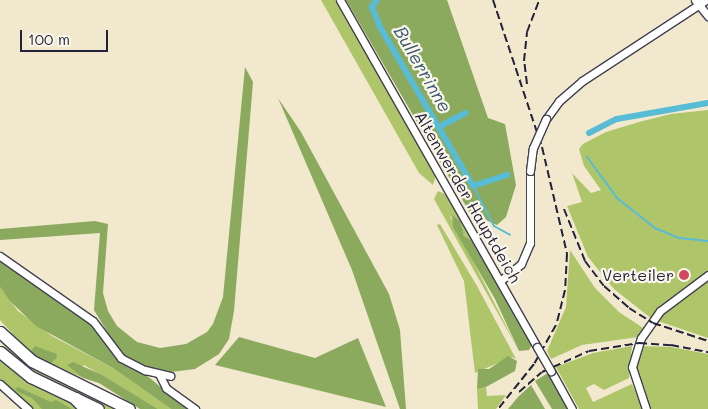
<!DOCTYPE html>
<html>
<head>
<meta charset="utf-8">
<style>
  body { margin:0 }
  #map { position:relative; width:708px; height:409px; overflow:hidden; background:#f1e8cd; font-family:Mali,sans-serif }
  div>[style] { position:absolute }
  .green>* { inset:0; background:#afc56a }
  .forest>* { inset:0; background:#8baa5e }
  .stream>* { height:2px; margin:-1px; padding:0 1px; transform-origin:1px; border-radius:1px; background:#58bcd6 }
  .canal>* { height:6px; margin:-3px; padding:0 3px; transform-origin:3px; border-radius:3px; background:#58bcd6 }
  .roads { filter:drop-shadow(1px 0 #414051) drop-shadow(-1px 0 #414051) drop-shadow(0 1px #414051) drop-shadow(0 -1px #414051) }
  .street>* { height:7px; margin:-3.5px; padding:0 3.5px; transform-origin:3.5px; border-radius:3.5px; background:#fff }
  .primary>* { height:11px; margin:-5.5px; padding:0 5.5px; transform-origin:5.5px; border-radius:5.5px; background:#fff }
  .highway>* { height:12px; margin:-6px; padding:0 6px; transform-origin:6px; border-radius:6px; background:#fff }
  .rail>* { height:2px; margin-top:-1px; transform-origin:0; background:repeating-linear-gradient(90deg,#22223b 0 8px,transparent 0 12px) }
  .bridges { filter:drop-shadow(1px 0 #414051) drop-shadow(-1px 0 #414051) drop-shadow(0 1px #414051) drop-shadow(0 -1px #414051) }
  .street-bridge>* { height:7px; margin:-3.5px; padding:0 3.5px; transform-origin:3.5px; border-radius:3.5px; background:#fff }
  .dots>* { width:14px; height:14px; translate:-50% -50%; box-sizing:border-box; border:2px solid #fbf7ec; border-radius:50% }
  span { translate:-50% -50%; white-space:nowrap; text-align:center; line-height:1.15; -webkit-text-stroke:4.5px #fbf7ec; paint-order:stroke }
  .street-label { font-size:16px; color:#22223b }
  .poi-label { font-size:16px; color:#22223b }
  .right { translate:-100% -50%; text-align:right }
  .water-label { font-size:18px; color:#355871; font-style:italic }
  .scale { position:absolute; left:20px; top:30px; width:88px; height:22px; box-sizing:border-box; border:2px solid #22223b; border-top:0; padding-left:6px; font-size:15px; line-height:18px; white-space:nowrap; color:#22223b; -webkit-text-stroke:4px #fbf7ec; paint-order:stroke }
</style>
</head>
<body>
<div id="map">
  <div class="green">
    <div style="clip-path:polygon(321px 0,336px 0,436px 175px,433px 185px,419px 173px)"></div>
    <div style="clip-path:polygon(708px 110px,708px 338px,652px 319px,614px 289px,588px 257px,567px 206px,582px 202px,572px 173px,591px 193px,601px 190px,584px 166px,579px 149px,583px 144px,606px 132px,639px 122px,671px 114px)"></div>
    <div style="clip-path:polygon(438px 191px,447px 195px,474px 242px,464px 236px,459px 221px,450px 216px,519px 351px,434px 199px)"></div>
    <div style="clip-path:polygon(440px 224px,477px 286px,516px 359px,512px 357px,475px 373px,464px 281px,437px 225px)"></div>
    <div style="clip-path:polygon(570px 250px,595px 288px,619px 312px,643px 328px,638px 337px,582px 345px,551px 359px,547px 351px,566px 307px)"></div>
    <div style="clip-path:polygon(0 287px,18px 311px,52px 336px,113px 368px,171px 409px,158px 409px,84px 365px,75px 371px,83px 378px,50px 364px,56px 359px,30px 353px,0 320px)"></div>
    <div style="clip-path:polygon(0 341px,31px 368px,121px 409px,106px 409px,40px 377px,17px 361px)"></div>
    <div style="clip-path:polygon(632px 346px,629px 378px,604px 390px,594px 384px,586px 388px,593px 402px,632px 384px,643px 409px,579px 409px,556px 367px,593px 353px)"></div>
    <div style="clip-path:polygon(641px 346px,671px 347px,708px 354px,708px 409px,649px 409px,635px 375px)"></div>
    <div style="clip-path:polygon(0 359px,26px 380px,83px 409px,33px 409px,0 379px)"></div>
    <div style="clip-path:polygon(486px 387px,487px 396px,506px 395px,496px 409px,478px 409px,477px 389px)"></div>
  </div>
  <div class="forest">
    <div style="clip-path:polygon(346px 0,447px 0,488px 118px,505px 124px,516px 185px,506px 217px,497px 225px,470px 213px)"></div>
    <div style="clip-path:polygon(245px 67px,253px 82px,234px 311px,229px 339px,219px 354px,195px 369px,171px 372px,142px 366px,126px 357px,117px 348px,94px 310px,100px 233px,0 240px,0 229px,95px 221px,108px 224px,103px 293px,108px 311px,117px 326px,137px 342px,160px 348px,186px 344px,207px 332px,213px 324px,223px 297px)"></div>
    <div style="clip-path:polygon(278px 98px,301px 132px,389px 294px,400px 330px,406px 409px,400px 409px,352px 270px)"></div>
    <div style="clip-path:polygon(452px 215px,460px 221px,464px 236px,474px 242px,532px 345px,529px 350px,519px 351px,495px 299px,453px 227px)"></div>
    <div style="clip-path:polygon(0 260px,88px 322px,128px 366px,145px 374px,187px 409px,171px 409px,113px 368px,36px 326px,10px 301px,0 287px)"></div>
    <div style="clip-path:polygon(239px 337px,315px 358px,358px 338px,386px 407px,215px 365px)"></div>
    <div style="clip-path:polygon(35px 346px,57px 354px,56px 359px,50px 364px,30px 353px)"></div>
    <div style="clip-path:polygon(508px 356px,517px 361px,515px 371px,486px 387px,477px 389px,478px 369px,489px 369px)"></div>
    <div style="clip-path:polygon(73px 362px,102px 375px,158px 409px,140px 409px,99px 383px,83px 378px,67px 365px)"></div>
    <div style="clip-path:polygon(548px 373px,568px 409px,552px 409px,535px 381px)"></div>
    <div style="clip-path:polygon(531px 385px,545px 409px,508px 409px,518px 397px)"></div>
    <div style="clip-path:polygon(18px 387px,51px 402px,56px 400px,72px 409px,42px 409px,32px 398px,18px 392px,15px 389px)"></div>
  </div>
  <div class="stream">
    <div style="left:587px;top:157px;width:51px;rotate:53.8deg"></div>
    <div style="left:617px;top:198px;width:48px;rotate:38.3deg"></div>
    <div style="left:655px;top:228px;width:26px;rotate:23deg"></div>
    <div style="left:679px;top:238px;width:29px;rotate:6deg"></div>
    <div style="left:473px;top:186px;width:45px;rotate:62.3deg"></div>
    <div style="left:494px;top:226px;width:18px;rotate:29deg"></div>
  </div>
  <div class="canal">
    <div style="left:377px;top:0;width:9px;rotate:126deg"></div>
    <div style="left:372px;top:7px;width:22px;rotate:68deg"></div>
    <div style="left:380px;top:27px;width:184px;rotate:59.7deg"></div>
    <div style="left:473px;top:186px;width:36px;rotate:-18deg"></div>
    <div style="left:439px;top:127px;width:30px;rotate:-28deg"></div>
    <div style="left:589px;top:133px;width:31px;rotate:-27deg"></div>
    <div style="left:617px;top:119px;width:92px;rotate:-10deg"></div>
  </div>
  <div class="roads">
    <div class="street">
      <div style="left:340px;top:0;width:399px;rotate:60.4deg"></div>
      <div style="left:695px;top:0;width:21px;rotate:51deg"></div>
      <div style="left:546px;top:119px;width:22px;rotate:-54deg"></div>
      <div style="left:559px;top:101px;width:30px;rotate:-41deg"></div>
      <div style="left:582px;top:81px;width:148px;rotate:-33.2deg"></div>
      <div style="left:0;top:256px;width:113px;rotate:35deg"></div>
      <div style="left:93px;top:321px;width:46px;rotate:52.9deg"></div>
      <div style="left:121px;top:358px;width:27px;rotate:27deg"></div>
      <div style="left:145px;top:370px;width:26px;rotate:13deg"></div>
      <div style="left:500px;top:281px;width:27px;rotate:-39deg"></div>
      <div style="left:521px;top:264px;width:23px;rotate:-67deg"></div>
      <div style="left:530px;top:243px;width:72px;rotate:-90deg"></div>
      <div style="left:551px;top:371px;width:43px;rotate:61.1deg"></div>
      <div style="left:159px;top:374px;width:16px;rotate:63deg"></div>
      <div style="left:166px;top:388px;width:36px;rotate:36deg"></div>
      <div style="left:0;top:384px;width:38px;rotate:42deg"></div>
      <div style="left:646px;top:409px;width:44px;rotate:-108.4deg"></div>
      <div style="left:632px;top:367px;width:30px;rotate:-73deg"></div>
      <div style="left:641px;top:338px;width:33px;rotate:-55deg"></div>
      <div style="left:660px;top:311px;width:60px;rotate:-36.9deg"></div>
    </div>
    <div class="primary">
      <div style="left:0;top:332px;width:43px;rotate:42.2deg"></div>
      <div style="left:32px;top:361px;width:108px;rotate:26.3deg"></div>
      <div style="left:0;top:352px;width:40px;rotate:39deg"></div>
      <div style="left:31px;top:377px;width:74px;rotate:25.5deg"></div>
    </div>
    <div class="highway">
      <div style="left:76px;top:399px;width:14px;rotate:45deg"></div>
    </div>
  </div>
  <div class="rail">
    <div style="left:493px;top:0;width:155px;rotate:71.6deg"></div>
    <div style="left:542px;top:147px;width:110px;rotate:76.8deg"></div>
    <div style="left:567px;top:254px;width:36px;rotate:93deg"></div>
    <div style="left:565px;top:290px;width:36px;rotate:104deg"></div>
    <div style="left:556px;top:325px;width:45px;rotate:119.4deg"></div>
    <div style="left:534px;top:364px;width:58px;rotate:128.7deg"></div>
    <div style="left:527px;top:84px;width:23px;rotate:-97deg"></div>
    <div style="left:524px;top:61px;width:29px;rotate:-84deg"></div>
    <div style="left:527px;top:32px;width:34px;rotate:-69deg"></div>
    <div style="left:564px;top:209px;width:56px;rotate:68deg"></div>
    <div style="left:585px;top:261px;width:31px;rotate:53deg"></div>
    <div style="left:604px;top:286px;width:33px;rotate:41deg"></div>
    <div style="left:629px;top:308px;width:28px;rotate:32deg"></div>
    <div style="left:653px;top:323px;width:58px;rotate:18.1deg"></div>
    <div style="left:519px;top:392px;width:30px;rotate:-41deg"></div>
    <div style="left:542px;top:372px;width:51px;rotate:-24.1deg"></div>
    <div style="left:589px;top:351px;width:51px;rotate:-9.1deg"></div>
    <div style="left:639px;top:343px;width:32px;rotate:4deg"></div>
    <div style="left:671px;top:345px;width:38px;rotate:11deg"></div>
  </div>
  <div class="bridges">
    <div class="street-bridge">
      <div style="left:530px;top:171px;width:23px;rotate:-83deg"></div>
      <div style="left:533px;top:148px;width:32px;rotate:-66deg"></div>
      <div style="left:537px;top:347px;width:28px;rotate:60deg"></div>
    </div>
  </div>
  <div class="dots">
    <div style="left:684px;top:275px;background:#d1495b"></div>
  </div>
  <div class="street-label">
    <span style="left:468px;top:197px;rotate:60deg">Altenwerder Hauptdeich</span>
  </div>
  <div class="poi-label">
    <span class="right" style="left:674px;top:275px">Verteiler</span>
  </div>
  <div class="water-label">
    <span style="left:423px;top:69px;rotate:60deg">Bullerrinne</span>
  </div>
  <div class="scale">100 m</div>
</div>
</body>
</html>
